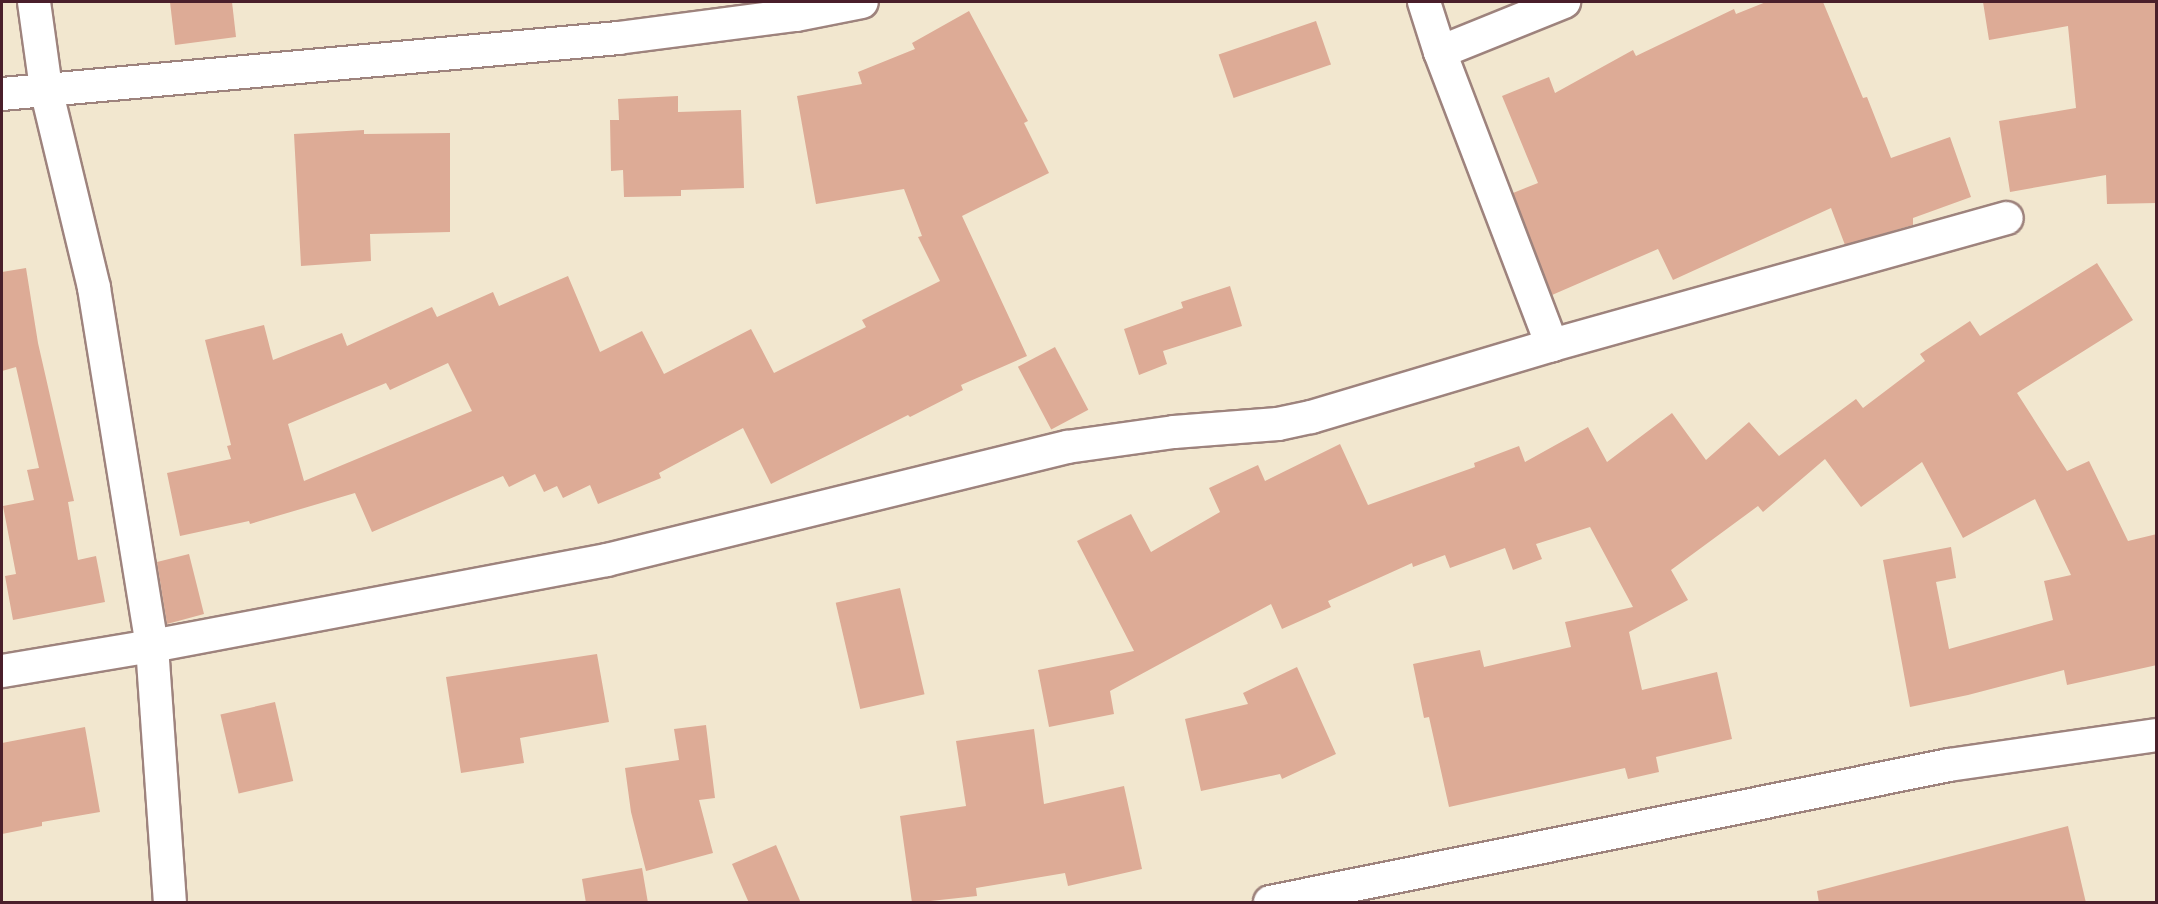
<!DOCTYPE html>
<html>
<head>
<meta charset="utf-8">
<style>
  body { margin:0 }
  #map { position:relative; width:2158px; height:904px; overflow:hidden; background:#f2e7cf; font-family:Alegreya,serif }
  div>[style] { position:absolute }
  .building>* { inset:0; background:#ddab96; transform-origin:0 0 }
  .roads { filter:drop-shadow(2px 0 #9e837d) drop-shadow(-2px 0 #9e837d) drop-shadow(0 2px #9e837d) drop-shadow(0 -2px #9e837d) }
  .street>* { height:32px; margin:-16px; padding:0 16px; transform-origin:16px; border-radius:16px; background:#fff }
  span { translate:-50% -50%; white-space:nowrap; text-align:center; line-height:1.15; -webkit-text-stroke:6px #f7f3e8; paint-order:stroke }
  .frame { position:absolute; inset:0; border:3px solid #4a1f2b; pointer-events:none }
</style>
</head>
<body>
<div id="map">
  <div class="building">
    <div style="clip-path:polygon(170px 2px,232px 2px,236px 37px,175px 45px)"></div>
    <div style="clip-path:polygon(1766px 2px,1823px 2px,1863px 98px,1867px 97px,1891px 158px,1950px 137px,1971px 197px,1913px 218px,1913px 225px,1845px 245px,1831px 208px,1673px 280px,1658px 249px,1552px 295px,1513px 193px,1538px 183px,1502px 96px,1549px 77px,1555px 93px,1633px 50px,1636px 56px,1734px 9px,1736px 14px)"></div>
    <div style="clip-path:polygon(1983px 2px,2157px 2px,2157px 203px,2107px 204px,2106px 175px,2010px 192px,1999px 121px,2076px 108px,2068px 26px,1989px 40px)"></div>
    <div style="clip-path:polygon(evenodd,969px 11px,1028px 121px,1024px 123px,1049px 173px,962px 216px,1027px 356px,961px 385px,963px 390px,910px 417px,908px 415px,771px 484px,743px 428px,659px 473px,661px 478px,598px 504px,590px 485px,563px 498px,557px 486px,544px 492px,535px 474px,509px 487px,503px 476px,372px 532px,355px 493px,250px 524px,249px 521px,180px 536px,167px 473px,231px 459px,227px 446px,231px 445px,205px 340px,264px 325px,273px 360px,342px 333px,347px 346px,432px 307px,437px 317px,493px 292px,499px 306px,568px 276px,600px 352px,642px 331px,664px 374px,751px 329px,774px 373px,866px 327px,862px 320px,940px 281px,918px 237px,922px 236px,904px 189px,816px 204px,797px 96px,862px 84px,858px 72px,915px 49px,912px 43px,969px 11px,448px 363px,472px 411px,304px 481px,288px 424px,386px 383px,390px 390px,448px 363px)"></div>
    <div style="left:1316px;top:21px;width:46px;height:103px;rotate:71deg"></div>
    <div style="clip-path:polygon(678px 96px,678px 112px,741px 110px,744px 188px,681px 190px,681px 196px,624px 197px,623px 170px,611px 171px,610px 120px,619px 120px,618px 99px)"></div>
    <div style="clip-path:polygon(364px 130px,364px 134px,450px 133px,450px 232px,370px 234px,371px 261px,301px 266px,294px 134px)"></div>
    <div style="clip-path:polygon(2097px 263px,2133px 320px,2017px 393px,2067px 471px,2089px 461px,2128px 541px,2157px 534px,2157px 665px,2067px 685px,2064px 670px,1968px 695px,1910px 707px,1883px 560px,1951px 547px,1956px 578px,1936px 582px,1949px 649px,2053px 620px,2044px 581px,2071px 575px,2035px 499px,1963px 538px,1922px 462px,1861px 507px,1825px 459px,1763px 512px,1758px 506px,1671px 570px,1688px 600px,1629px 632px,1642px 690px,1717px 672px,1732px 739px,1656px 757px,1659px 772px,1628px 779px,1625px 768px,1449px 807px,1429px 717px,1424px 718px,1413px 664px,1480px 650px,1484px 667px,1571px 647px,1565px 622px,1633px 607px,1590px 527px,1536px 544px,1542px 559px,1513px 570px,1505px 548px,1450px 568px,1445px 555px,1413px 567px,1412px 563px,1328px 601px,1331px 607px,1282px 629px,1271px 604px,1110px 691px,1114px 714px,1049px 727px,1038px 670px,1134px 651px,1077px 541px,1131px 514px,1151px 552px,1220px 512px,1209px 488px,1258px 465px,1265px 481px,1340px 444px,1368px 505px,1475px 467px,1474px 463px,1519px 446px,1525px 462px,1588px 427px,1607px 462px,1672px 413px,1706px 460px,1749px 422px,1779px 456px,1856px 399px,1863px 408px,1925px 361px,1920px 354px,1970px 321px,1980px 336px)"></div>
    <div style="clip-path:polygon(26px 268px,38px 343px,74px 501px,68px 502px,78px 560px,96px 556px,105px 602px,13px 620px,5px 576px,16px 574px,3px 506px,34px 500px,27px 470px,39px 468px,16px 367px,2px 371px,2px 272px)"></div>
    <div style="clip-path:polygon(1230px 286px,1242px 326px,1163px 351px,1167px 364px,1139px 375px,1124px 329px,1183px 308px,1181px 302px)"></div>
    <div style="left:1055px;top:347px;width:71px;height:42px;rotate:62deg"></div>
    <div style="clip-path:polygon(189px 554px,204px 614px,167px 624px,157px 562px)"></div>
    <div style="left:900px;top:588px;width:109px;height:66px;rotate:77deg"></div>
    <div style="clip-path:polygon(597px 654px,609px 722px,520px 738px,524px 763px,461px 773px,446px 677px)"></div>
    <div style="clip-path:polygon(1297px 667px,1336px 754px,1282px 779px,1280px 774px,1201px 791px,1185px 719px,1248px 704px,1243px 693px)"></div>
    <div style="left:275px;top:702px;width:81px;height:56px;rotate:77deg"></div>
    <div style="clip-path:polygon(706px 725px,715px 798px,699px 800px,713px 853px,646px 871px,631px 812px,625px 768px,679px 760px,674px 729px)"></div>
    <div style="clip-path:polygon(85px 727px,100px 812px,42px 822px,42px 826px,2px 834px,2px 743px)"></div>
    <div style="clip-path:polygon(1034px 729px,1044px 804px,1124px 786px,1142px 869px,1068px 886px,1065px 873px,976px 888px,977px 896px,912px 903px,900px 816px,966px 806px,956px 741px)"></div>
    <div style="clip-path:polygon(2068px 826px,2086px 903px,1819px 903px,1817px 891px)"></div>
    <div style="clip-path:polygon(776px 845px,801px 903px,749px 903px,732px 864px)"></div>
    <div style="clip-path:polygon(642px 868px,648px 903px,586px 903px,582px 879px)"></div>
  </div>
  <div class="roads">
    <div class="street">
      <div style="left:34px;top:2px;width:88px;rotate:82.1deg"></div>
      <div style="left:46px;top:89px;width:205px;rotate:76.4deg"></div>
      <div style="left:94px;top:288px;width:363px;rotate:80.8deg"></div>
      <div style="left:152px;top:646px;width:257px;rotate:86deg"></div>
      <div style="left:1424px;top:2px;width:52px;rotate:72.3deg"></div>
      <div style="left:1440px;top:52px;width:314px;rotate:69.1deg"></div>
      <div style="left:1440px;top:52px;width:134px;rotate:-22deg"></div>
      <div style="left:2px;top:94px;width:619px;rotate:-5.19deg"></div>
      <div style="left:618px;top:38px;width:179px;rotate:-7.4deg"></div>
      <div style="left:796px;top:15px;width:67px;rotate:-11.1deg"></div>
      <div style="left:2px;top:671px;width:152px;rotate:-9.5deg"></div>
      <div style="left:152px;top:646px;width:463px;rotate:-10.7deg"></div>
      <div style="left:607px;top:560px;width:474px;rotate:-13.8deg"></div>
      <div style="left:1067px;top:447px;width:108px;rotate:-8deg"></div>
      <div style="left:1174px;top:432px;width:104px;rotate:-4.4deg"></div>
      <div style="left:1278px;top:424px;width:34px;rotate:-12deg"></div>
      <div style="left:1311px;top:417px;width:252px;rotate:-16.6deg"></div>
      <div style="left:1552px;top:345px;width:472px;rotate:-15.6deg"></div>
      <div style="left:1270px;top:902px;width:693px;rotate:-11.41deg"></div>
      <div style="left:1949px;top:765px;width:209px;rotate:-8.2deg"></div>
    </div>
  </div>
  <div class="frame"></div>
</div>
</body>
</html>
